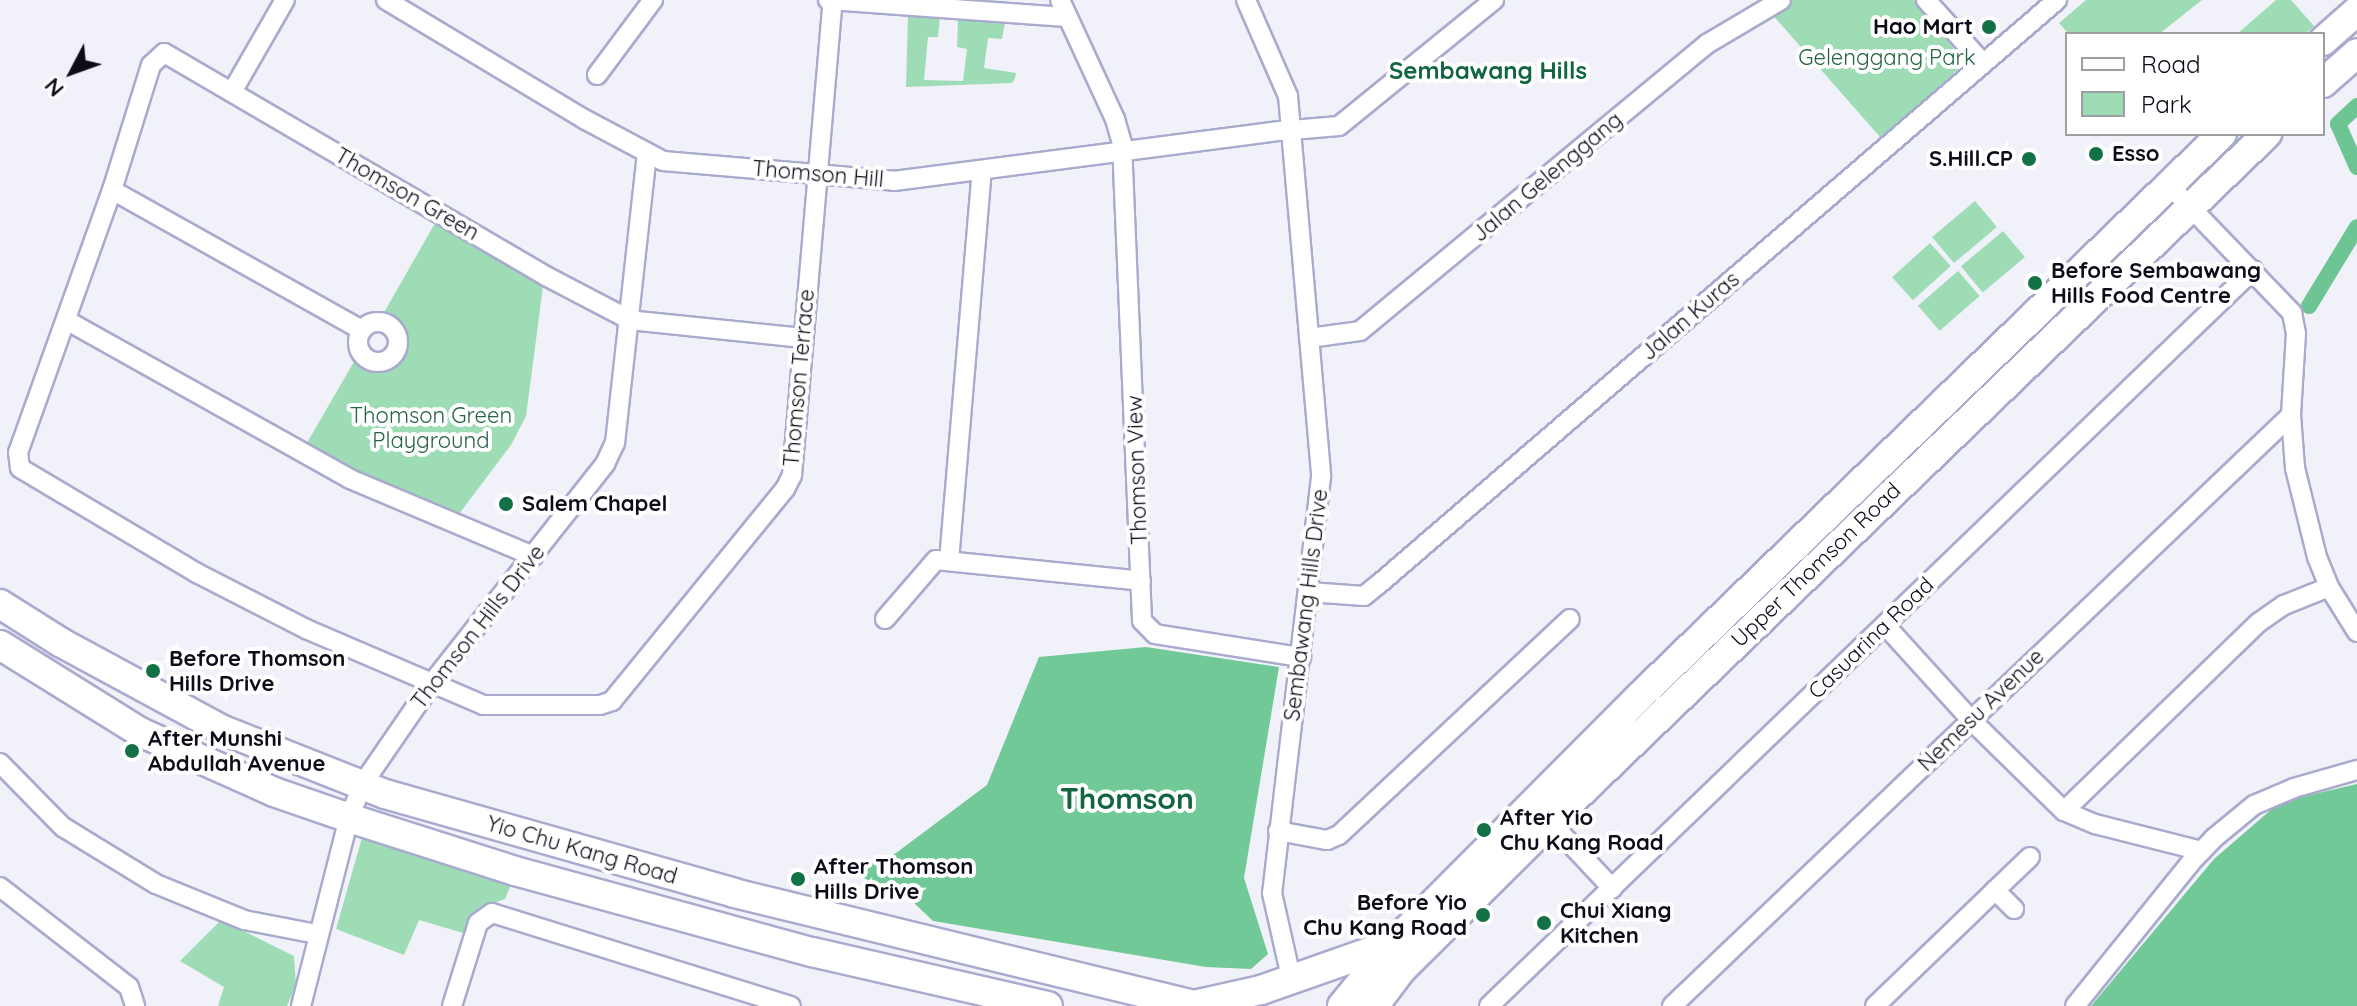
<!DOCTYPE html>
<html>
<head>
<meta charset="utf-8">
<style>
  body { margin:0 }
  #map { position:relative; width:2357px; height:1006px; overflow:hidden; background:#f1f1f9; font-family:Quicksand,sans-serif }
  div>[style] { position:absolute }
  .green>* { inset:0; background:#9edcb6; transform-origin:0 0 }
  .forest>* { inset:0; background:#71c997 }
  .canal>* { height:16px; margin:-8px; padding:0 8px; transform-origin:8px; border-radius:8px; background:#6dc593 }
  .roads { filter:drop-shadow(2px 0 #a9abce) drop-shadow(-2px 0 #a9abce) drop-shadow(0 2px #a9abce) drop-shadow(0 -2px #a9abce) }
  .street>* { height:18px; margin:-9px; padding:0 9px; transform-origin:9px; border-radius:9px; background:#fff }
  .street>.ring { margin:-9px; padding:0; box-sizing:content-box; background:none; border:18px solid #fff; border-radius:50% }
  .primary>* { height:28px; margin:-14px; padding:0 14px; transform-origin:14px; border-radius:14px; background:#fff }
  .dots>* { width:22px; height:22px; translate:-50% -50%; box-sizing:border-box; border:4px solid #fff; border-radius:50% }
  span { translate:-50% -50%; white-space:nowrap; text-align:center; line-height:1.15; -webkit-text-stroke:8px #fff; paint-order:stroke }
  .poi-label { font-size:22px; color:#0d0d19; font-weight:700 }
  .right { translate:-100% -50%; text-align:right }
  .left { translate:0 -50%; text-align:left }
  .park-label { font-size:22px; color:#246443 }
  .street-label { font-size:22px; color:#0d0d19 }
  .neighbourhood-label { font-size:24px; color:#11663f; font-weight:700 }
  .district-label { font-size:30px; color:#11663f; font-weight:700 }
  .legend { position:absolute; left:2065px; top:32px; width:260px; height:104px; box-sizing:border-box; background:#fff; border:2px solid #9e9ea3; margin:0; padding:10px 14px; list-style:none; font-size:24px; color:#0d0d19 }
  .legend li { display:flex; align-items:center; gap:16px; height:40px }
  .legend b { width:40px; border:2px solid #9e9ea3 }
  .north { position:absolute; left:32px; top:32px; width:80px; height:80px; -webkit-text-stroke:6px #fff; paint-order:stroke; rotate:229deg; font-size:22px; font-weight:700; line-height:32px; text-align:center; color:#0d0d19 }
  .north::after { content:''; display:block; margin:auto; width:28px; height:36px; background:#0d0d19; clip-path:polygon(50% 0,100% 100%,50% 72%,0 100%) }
</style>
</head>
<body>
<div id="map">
  <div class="green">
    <div style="clip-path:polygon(1788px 0,1914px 0,1965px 63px,1881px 138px,1770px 12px)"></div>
    <div style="clip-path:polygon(2086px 0,2202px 0,2159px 34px,2069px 34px,2059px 23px)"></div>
    <div style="clip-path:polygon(2276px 0,2291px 0,2314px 26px,2305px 34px,2237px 34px)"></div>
    <div style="clip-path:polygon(845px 3px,940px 17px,938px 37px,928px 37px,924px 80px,963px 81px,967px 49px,957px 47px,958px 20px,1005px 22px,1002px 39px,988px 38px,984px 68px,1016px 73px,1015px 78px,1012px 83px,906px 87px,908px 15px,844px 10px)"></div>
    <div style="left:1975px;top:201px;width:34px;height:56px;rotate:50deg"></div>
    <div style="clip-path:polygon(442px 211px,545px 271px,526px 416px,511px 445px,456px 518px,359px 478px,304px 448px,355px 360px,373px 368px,384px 368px,403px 354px,406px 343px,403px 331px,382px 316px)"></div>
    <div style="left:2003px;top:231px;width:34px;height:55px;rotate:50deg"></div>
    <div style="left:1930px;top:243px;width:31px;height:51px;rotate:48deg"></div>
    <div style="left:1958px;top:271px;width:33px;height:53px;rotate:49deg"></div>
    <div style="clip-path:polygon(363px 834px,512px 882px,505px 899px,488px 905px,471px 918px,463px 933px,419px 920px,404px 955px,336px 929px)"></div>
    <div style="clip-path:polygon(221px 920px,294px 956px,296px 985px,287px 1006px,218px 1006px,224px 987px,180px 961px)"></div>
  </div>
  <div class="forest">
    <div style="clip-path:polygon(1146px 647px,1279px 667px,1244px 878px,1268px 954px,1251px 969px,1206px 967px,933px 921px,912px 901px,849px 871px,896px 853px,987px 785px,1039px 657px)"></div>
    <div style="clip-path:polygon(2357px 784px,2357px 1006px,2091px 1006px,2214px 859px,2280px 802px)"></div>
  </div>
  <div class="canal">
    <div style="left:2357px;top:106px;width:26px;rotate:137deg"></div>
    <div style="left:2338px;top:124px;width:47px;rotate:66.2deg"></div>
    <div style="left:2309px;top:306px;width:92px;rotate:-58.7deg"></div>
  </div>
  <div class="roads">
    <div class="street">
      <div style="left:386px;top:0;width:231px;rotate:31deg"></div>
      <div style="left:584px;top:119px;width:89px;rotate:28deg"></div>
      <div style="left:663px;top:161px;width:232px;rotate:4.9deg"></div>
      <div style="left:894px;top:181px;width:389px;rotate:-7.4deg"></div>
      <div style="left:1280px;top:131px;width:59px;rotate:-4.8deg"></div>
      <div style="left:1339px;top:126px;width:200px;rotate:-39.1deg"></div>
      <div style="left:828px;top:0;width:240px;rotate:4.1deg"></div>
      <div style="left:1060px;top:0;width:131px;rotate:65.2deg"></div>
      <div style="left:1115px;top:119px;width:25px;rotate:74deg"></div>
      <div style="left:1122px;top:143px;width:478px;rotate:87.6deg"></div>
      <div style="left:1142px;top:621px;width:18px;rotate:45deg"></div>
      <div style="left:1155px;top:634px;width:148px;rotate:9deg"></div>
      <div style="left:1246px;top:0;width:105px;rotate:66.4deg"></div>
      <div style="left:1288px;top:96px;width:382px;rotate:85deg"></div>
      <div style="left:1321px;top:477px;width:419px;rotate:96.7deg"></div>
      <div style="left:1272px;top:893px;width:86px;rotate:77.3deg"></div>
      <div style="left:1926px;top:0;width:85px;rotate:47.9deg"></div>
      <div style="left:597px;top:75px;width:94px;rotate:-53.3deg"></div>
      <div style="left:232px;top:92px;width:106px;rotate:-60.1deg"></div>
      <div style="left:2169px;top:185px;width:178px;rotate:46.1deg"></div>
      <div style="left:2292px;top:313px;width:20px;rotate:79deg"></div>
      <div style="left:2296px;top:333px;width:82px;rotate:93.5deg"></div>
      <div style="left:2291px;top:415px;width:53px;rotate:85.7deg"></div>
      <div style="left:2295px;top:468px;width:92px;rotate:76.1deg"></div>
      <div style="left:2317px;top:557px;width:32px;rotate:68deg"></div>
      <div style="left:2329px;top:587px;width:53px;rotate:58.1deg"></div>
      <div style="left:112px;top:190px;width:286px;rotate:29.3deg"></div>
      <div style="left:66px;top:320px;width:325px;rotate:29.2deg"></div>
      <div style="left:350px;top:479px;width:199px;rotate:22.8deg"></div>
      <div class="ring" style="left:358px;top:322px;width:22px;height:22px"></div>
      <div style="left:803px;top:338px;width:174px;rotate:-174.1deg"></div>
      <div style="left:630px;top:320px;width:95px;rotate:-152.4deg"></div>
      <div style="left:546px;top:276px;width:442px;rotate:-149.7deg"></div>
      <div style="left:164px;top:53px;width:18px;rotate:137deg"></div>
      <div style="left:151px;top:65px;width:131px;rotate:107.3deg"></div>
      <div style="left:112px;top:190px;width:279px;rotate:109.7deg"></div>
      <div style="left:18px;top:453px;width:15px;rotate:82deg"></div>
      <div style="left:20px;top:468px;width:206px;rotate:30.7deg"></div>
      <div style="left:197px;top:573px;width:123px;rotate:27.2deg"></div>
      <div style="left:306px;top:629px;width:193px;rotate:23.2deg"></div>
      <div style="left:483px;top:705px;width:117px"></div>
      <div style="left:600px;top:705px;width:13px;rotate:-18deg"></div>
      <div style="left:612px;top:701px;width:274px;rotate:-50.8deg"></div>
      <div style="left:785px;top:489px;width:16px;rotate:-63deg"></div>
      <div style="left:792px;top:475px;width:477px;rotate:-85.1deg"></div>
      <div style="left:1309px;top:338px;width:51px;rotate:-7.8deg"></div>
      <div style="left:1360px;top:331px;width:450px;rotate:-39.6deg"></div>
      <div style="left:1707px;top:44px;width:86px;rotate:-30.7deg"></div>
      <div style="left:949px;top:561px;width:390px;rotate:-85.2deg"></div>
      <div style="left:1309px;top:592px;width:55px;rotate:4.2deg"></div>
      <div style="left:1364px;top:596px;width:19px;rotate:-39deg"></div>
      <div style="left:1379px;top:584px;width:895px;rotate:-40.74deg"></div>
      <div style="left:885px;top:619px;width:78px;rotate:-49.2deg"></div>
      <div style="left:936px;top:560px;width:206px;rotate:5.8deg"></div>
      <div style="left:1885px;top:625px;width:128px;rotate:47.8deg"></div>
      <div style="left:1971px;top:720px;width:130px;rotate:44.4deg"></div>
      <div style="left:2064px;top:811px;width:34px;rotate:23deg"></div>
      <div style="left:2095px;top:824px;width:110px;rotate:14.2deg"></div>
      <div style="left:0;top:763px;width:90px;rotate:45.5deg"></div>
      <div style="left:63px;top:827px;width:109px;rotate:31.5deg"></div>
      <div style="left:156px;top:884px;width:95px;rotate:22.2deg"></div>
      <div style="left:244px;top:920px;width:74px;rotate:10.9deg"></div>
      <div style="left:2064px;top:811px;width:270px;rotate:-44.1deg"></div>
      <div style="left:2258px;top:623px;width:32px;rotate:-35deg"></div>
      <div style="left:2284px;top:605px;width:48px;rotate:-21.8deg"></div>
      <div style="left:1550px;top:822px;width:91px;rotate:46.8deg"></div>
      <div style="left:1278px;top:831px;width:50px;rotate:10.4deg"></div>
      <div style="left:1327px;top:840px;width:13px;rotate:-23deg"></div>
      <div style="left:1339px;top:835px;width:316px;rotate:-43.1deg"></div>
      <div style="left:0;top:887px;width:163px;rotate:37.8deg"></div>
      <div style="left:129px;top:987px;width:20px;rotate:72deg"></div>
      <div style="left:1995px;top:890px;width:27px;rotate:45deg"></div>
      <div style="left:301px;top:1006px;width:194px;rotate:-75.7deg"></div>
      <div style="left:349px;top:818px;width:35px;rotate:-68deg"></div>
      <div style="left:362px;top:785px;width:124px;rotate:-55.5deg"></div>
      <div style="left:432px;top:683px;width:279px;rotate:-51.7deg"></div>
      <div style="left:605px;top:464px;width:23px;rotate:-65deg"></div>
      <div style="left:615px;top:443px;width:290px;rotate:-83.7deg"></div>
      <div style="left:452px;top:1006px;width:87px;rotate:-72.6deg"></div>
      <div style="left:478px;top:923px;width:17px;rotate:-36deg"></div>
      <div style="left:492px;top:913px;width:313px;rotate:17.3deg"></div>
      <div style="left:1489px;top:1006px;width:1061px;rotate:-43.93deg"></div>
      <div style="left:1672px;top:1006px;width:856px;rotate:-43.67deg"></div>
      <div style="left:1875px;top:1006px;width:215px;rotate:-43.9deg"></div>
      <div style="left:2075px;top:1006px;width:185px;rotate:-51.1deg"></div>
      <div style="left:2191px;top:862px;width:33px;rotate:-46deg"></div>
      <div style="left:2214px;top:838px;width:52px;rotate:-39.5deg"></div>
      <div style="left:2254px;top:805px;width:43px;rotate:-23deg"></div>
      <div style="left:2294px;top:788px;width:66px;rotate:-15.9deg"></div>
    </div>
    <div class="primary">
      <div style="left:2323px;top:41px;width:45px;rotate:-41.4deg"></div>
      <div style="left:2323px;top:83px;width:45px;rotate:-41.4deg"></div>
      <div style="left:0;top:604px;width:71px;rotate:32.3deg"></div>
      <div style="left:60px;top:642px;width:185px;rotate:28.4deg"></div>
      <div style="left:223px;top:730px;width:174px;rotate:21.6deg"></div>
      <div style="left:385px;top:794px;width:363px;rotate:15.8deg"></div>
      <div style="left:734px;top:893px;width:479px;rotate:13.7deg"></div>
      <div style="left:0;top:645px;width:165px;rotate:31.9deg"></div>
      <div style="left:140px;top:732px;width:147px;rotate:24.1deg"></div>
      <div style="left:274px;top:792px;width:79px;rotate:19.1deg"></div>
      <div style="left:349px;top:818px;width:174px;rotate:17.7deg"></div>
      <div style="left:515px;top:871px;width:308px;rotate:15.3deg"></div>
      <div style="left:812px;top:952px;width:242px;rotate:12.9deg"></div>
      <div style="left:1194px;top:1005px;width:69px;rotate:-12.6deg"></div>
      <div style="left:1261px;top:990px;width:139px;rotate:-19.3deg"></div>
      <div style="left:1342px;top:1006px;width:80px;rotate:-50.6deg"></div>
      <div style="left:1393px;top:944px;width:349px;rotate:-45.1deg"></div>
      <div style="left:1639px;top:697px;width:810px;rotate:-44deg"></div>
      <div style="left:1374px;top:1006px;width:45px;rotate:-53.1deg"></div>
      <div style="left:1401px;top:970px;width:210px;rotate:-44.8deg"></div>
      <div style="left:1550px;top:822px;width:994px;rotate:-43.82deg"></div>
    </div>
  </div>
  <div class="dots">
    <div style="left:1989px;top:27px;background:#137146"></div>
    <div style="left:2096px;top:154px;background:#137146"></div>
    <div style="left:2029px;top:159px;background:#137146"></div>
    <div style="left:2035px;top:283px;background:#137146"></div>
    <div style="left:506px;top:504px;background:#137146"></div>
    <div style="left:153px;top:671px;background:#137146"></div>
    <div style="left:132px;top:751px;background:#137146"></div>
    <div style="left:1484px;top:830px;background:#137146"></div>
    <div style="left:798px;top:879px;background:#137146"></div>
    <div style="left:1483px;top:915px;background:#137146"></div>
    <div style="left:1544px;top:923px;background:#137146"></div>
  </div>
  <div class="poi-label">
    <span class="right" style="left:1973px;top:27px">Hao Mart</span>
    <span class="left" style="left:2112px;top:154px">Esso</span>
    <span class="right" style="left:2013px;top:159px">S.Hill.CP</span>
    <span class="left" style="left:2051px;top:283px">Before Sembawang<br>Hills Food Centre</span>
    <span class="left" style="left:522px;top:504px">Salem Chapel</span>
    <span class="left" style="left:169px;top:671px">Before Thomson<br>Hills Drive</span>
    <span class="left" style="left:148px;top:751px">After Munshi<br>Abdullah Avenue</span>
    <span class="left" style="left:1500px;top:830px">After Yio<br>Chu Kang Road</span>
    <span class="left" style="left:814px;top:879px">After Thomson<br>Hills Drive</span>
    <span class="right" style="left:1467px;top:915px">Before Yio<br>Chu Kang Road</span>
    <span class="left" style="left:1560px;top:923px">Chui Xiang<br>Kitchen</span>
  </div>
  <div class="park-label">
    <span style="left:1887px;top:58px">Gelenggang Park</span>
    <span style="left:431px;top:428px">Thomson Green<br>Playground</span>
  </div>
  <div class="street-label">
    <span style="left:818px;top:174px;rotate:5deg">Thomson Hill</span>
    <span style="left:1547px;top:177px;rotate:-40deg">Jalan Gelenggang</span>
    <span style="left:407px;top:194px;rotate:30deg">Thomson Green</span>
    <span style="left:1690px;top:316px;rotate:-41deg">Jalan Kuras</span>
    <span style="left:799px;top:378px;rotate:-85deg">Thomson Terrace</span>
    <span style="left:1137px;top:470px;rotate:-92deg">Thomson View</span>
    <span style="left:1816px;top:565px;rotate:-44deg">Upper Thomson Road</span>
    <span style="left:1306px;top:605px;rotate:-83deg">Sembawang Hills Drive</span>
    <span style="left:478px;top:627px;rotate:-52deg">Thomson Hills Drive</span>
    <span style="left:1871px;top:638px;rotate:-44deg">Casuarina Road</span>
    <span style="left:1981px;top:710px;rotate:-44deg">Nemesu Avenue</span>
    <span style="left:582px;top:850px;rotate:16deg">Yio Chu Kang Road</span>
  </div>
  <div class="neighbourhood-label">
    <span style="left:1488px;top:71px">Sembawang Hills</span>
  </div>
  <div class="district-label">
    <span style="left:1127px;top:798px">Thomson</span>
  </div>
  <ul class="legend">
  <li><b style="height:10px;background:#fff"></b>Road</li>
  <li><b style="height:22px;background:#9edcb6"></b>Park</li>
  </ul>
  <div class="north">N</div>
</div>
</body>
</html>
